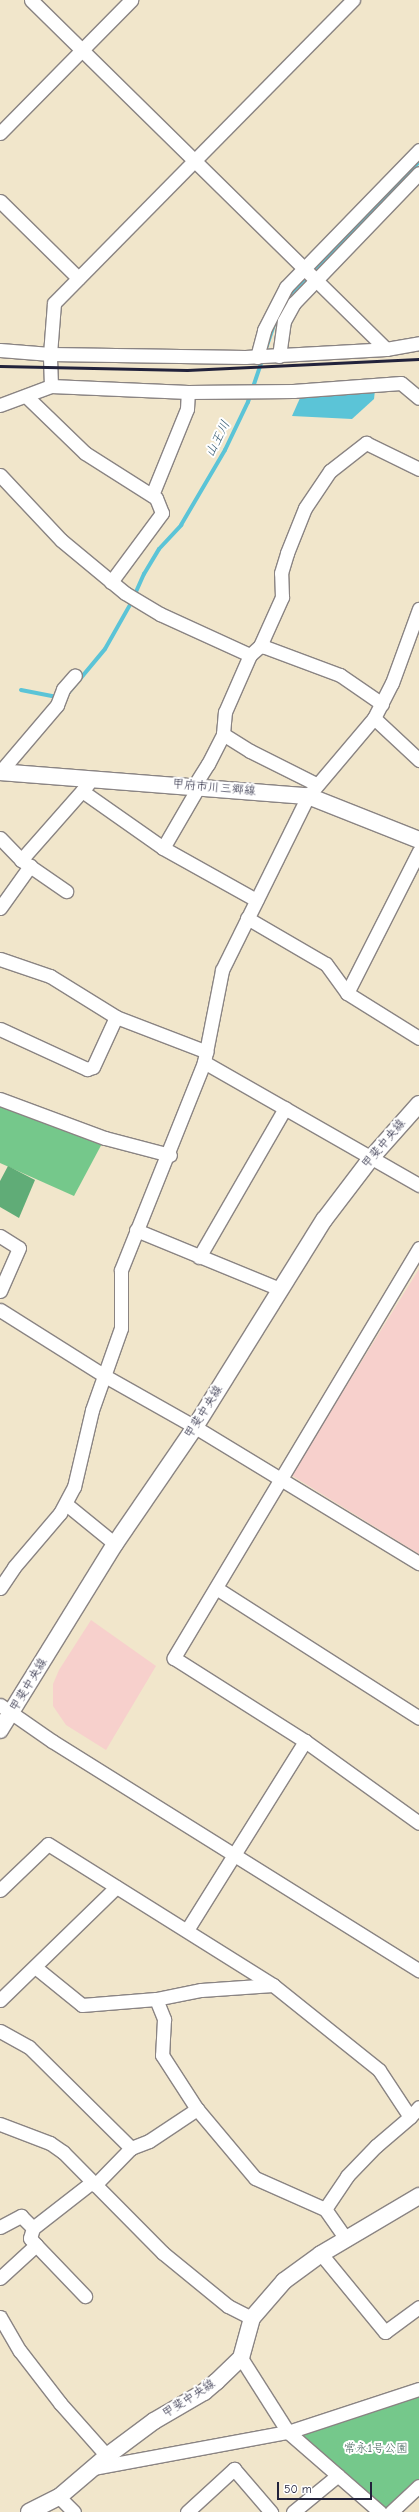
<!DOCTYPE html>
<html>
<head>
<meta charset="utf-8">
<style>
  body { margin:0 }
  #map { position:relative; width:419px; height:2512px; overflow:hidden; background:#f1e6cb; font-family:"Comic Neue","Klee One",sans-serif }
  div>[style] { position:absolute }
  .built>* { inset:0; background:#f7d0cc }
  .green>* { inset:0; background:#75c88b }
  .forest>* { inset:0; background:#60ac77 }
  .water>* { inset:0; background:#5bc4d7 }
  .stream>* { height:4px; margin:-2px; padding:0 2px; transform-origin:2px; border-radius:2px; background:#5bc4d7 }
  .roads { filter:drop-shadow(1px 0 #8a8483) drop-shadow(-1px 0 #8a8483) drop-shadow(0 1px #8a8483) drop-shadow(0 -1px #8a8483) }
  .minor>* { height:13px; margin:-6.5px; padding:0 6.5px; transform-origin:6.5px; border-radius:6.5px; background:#fff }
  .major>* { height:16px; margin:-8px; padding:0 8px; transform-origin:8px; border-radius:8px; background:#fff }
  .rail>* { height:3px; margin:-1.5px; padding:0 1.5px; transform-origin:1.5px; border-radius:1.5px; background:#22223b }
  span { translate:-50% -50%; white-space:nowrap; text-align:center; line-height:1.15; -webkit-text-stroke:4px #fff; paint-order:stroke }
  .street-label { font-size:12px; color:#22223b }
  .park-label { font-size:12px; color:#43645b }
  .water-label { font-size:13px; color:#365b72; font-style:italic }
  .scale { position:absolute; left:277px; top:2482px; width:95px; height:18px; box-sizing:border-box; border:2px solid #22223b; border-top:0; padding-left:5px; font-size:12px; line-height:14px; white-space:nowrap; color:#22223b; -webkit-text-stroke:3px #fff; paint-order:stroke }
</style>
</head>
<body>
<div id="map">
  <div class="built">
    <div style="clip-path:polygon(419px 1269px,419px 1554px,291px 1475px)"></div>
    <div style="clip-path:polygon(91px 1620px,156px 1666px,106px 1750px,66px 1725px,53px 1706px,53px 1684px,59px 1670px)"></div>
  </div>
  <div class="green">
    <div style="clip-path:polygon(0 1098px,105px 1138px,74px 1196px,0 1163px)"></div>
    <div style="clip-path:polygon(419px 2389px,419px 2486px,391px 2512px,380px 2512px,288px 2432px)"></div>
  </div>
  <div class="forest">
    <div style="clip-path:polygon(8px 1166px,35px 1180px,19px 1218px,0 1207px,0 1181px)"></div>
  </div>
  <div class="water">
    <div style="clip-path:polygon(375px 390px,374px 399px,352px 419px,292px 416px,300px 398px)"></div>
  </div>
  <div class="stream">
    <div style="left:289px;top:295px;width:186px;rotate:-45.7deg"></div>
    <div style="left:21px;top:690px;width:38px;rotate:11deg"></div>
    <div style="left:65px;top:697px;width:62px;rotate:-50.2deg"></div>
    <div style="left:105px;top:649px;width:53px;rotate:-60.5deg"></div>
    <div style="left:131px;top:603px;width:32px;rotate:-66deg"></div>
    <div style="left:144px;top:574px;width:29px;rotate:-59deg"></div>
    <div style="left:159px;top:549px;width:33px;rotate:-47deg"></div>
    <div style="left:181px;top:525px;width:87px;rotate:-59.6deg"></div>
    <div style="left:225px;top:450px;width:53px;rotate:-64.4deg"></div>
    <div style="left:248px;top:402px;width:84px;rotate:-71.4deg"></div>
  </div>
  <div class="roads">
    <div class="minor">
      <div style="left:31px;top:0;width:498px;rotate:44.5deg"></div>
      <div style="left:0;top:133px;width:187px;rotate:-45.4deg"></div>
      <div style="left:0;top:201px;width:110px;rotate:44.6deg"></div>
      <div style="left:0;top:350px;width:50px;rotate:4.6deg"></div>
      <div style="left:50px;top:354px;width:195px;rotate:0.9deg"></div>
      <div style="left:245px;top:357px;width:141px;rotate:-3.2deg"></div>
      <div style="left:386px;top:349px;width:34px;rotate:-10deg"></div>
      <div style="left:279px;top:356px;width:35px;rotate:-82deg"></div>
      <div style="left:284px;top:321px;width:21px;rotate:-61deg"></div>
      <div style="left:294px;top:303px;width:180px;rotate:-46.1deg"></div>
      <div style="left:257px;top:357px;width:28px;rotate:-75deg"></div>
      <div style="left:264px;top:330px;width:48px;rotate:-62.9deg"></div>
      <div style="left:286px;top:287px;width:191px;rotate:-45.8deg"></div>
      <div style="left:51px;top:386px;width:32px;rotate:-92deg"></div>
      <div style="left:50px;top:354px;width:51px;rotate:-85.5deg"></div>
      <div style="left:54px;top:303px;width:426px;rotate:-45.4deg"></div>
      <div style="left:26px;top:396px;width:82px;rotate:44deg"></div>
      <div style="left:85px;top:453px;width:84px;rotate:32.4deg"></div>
      <div style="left:156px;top:498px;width:16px;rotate:68deg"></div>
      <div style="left:162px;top:513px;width:86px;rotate:126.5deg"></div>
      <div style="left:0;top:405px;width:54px;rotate:-20.4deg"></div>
      <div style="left:51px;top:386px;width:137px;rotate:2.5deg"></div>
      <div style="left:188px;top:392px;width:105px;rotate:-0.5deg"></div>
      <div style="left:293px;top:391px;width:108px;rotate:-4.2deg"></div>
      <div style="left:401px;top:383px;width:23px;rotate:40deg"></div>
      <div style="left:0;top:475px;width:89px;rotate:46.8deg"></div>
      <div style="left:61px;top:540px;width:83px;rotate:39.6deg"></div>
      <div style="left:125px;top:593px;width:41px;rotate:31deg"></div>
      <div style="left:160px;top:614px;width:99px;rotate:24.5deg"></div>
      <div style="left:152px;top:495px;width:93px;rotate:-67.9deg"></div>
      <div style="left:187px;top:409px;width:17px;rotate:-87deg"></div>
      <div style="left:260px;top:646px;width:54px;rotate:-65.8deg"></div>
      <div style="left:282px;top:597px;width:24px;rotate:-92deg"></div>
      <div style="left:281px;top:573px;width:21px;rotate:-73deg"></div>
      <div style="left:287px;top:553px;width:48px;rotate:-68.2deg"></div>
      <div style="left:305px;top:508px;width:45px;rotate:-56deg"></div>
      <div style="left:330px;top:471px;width:46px;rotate:-37.9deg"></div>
      <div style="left:366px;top:443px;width:59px;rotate:26.1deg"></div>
      <div style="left:374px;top:718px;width:62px;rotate:43deg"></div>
      <div style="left:0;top:772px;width:88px;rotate:-49.6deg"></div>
      <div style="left:57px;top:705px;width:17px;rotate:-69deg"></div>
      <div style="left:63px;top:689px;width:18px;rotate:-49deg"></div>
      <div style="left:316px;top:784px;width:74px;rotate:-153.4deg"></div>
      <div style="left:250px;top:751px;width:32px;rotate:-148deg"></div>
      <div style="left:223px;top:734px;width:22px;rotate:-85deg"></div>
      <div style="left:225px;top:712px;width:62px;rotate:-66.3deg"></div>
      <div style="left:250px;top:655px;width:13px;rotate:-42deg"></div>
      <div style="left:260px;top:646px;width:5px;rotate:11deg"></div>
      <div style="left:265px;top:647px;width:80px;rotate:20.5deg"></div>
      <div style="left:340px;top:675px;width:51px;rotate:34.6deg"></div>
      <div style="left:194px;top:786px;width:26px;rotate:-58deg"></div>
      <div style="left:208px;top:764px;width:34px;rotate:-63deg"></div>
      <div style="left:82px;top:791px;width:99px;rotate:35.1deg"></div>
      <div style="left:163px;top:848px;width:107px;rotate:29.2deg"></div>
      <div style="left:0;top:838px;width:30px;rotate:46deg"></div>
      <div style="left:21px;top:860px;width:55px;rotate:34.6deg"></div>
      <div style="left:163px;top:848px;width:72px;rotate:-59.9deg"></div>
      <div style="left:21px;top:860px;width:101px;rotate:-48.6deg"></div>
      <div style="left:0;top:908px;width:52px;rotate:-54.5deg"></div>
      <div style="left:247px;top:918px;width:91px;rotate:30.2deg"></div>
      <div style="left:326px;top:964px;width:36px;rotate:54deg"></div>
      <div style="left:347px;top:993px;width:85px;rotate:32deg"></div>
      <div style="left:0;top:959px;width:53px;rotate:18.8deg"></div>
      <div style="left:50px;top:976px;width:78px;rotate:31.8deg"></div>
      <div style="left:116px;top:1017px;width:97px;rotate:21deg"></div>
      <div style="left:347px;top:993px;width:159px;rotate:-63.1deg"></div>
      <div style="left:0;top:1029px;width:96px;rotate:24.7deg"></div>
      <div style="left:87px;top:1069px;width:6px;rotate:-18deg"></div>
      <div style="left:93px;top:1067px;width:55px;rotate:-65.3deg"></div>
      <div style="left:204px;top:1062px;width:248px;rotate:29.8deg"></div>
      <div style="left:0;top:1099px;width:112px;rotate:20.4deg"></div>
      <div style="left:105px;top:1138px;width:67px;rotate:14.7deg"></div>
      <div style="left:136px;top:1230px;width:156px;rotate:22.3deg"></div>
      <div style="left:0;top:1236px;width:22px;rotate:32deg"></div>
      <div style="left:19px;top:1248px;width:47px;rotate:113.8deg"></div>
      <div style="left:419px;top:1248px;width:478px;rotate:120.9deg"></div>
      <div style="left:174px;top:1658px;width:155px;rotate:32.4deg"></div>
      <div style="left:305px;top:1741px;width:140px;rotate:35.7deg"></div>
      <div style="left:199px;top:1257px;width:172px;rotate:-60deg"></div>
      <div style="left:0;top:1310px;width:124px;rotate:32.2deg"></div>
      <div style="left:105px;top:1376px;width:103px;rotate:29.5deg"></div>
      <div style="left:195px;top:1427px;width:262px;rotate:31.3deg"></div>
      <div style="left:66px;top:1504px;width:63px;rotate:39.2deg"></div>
      <div style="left:0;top:1588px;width:25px;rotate:-56deg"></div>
      <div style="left:14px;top:1567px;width:71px;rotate:-49.6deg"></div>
      <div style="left:60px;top:1513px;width:30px;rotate:-62deg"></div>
      <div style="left:74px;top:1487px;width:79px;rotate:-76.8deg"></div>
      <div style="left:92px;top:1410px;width:87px;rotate:-70.5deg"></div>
      <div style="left:121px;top:1328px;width:58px;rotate:-90deg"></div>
      <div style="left:121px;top:1270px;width:224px;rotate:-68.2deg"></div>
      <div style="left:204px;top:1062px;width:94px;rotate:-78.9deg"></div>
      <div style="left:222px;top:970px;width:194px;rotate:-63.7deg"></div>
      <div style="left:308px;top:796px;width:102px;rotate:-49.8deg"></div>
      <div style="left:374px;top:718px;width:39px;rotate:-63deg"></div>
      <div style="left:392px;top:683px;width:79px;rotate:-70deg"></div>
      <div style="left:216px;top:1588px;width:241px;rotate:32.6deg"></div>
      <div style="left:0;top:1705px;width:63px;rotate:34.7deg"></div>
      <div style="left:52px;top:1741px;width:433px;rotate:32deg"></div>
      <div style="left:0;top:1890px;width:66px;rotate:-43.8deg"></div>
      <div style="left:48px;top:1844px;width:266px;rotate:32.1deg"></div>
      <div style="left:273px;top:1985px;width:136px;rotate:38.7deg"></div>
      <div style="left:379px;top:2070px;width:56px;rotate:56.6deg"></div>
      <div style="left:410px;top:2117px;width:13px;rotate:-48deg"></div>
      <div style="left:187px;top:1930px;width:223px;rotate:-58deg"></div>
      <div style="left:35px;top:1967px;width:60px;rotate:39deg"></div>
      <div style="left:82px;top:2005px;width:74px;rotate:-4.6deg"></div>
      <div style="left:156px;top:1999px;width:46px;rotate:-11.3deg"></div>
      <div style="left:201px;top:1990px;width:72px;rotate:-4deg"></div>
      <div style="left:156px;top:1999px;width:22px;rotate:68deg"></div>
      <div style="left:164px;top:2019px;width:36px;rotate:93deg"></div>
      <div style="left:162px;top:2055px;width:64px;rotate:57.1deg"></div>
      <div style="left:197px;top:2109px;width:90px;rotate:50deg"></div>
      <div style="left:255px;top:2178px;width:77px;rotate:23.9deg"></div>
      <div style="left:325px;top:2209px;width:37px;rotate:55deg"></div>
      <div style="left:0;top:2000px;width:162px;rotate:-44.2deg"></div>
      <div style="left:0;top:2031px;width:33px;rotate:29deg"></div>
      <div style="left:29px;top:2047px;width:144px;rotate:44.7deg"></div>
      <div style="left:0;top:2124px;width:53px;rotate:20.8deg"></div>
      <div style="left:50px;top:2143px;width:16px;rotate:35deg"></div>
      <div style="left:63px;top:2152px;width:142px;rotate:45.3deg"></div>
      <div style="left:163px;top:2253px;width:84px;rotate:39.2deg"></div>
      <div style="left:228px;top:2306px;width:27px;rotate:27deg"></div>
      <div style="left:95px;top:2185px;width:52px;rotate:-45.8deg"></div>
      <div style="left:131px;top:2148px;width:19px;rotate:-21deg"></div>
      <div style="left:149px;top:2141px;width:58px;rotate:-33.7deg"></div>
      <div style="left:325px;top:2209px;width:40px;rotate:-56deg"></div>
      <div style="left:347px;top:2176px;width:42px;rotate:-46deg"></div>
      <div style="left:376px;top:2146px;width:45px;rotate:-40.5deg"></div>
      <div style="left:0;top:2227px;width:24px;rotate:-28deg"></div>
      <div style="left:21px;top:2216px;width:17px;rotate:45deg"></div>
      <div style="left:33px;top:2228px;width:75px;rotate:-37.9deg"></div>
      <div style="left:36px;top:2245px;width:71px;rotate:46.1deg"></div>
      <div style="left:321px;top:2254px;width:101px;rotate:50.6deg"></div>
      <div style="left:385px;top:2332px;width:42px;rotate:-36.3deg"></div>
      <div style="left:0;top:2278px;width:49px;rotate:-42.5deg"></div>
      <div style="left:36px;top:2245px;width:9px;rotate:-131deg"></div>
      <div style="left:30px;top:2238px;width:10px;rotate:-73deg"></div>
      <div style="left:0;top:2317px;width:39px;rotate:60deg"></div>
      <div style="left:20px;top:2351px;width:66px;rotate:52.4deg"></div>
      <div style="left:60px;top:2403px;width:71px;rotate:48.4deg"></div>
      <div style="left:241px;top:2358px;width:88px;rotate:57.6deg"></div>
      <div style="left:288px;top:2432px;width:122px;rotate:41deg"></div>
      <div style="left:93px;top:2468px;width:198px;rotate:-10.5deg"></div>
      <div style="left:288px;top:2432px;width:138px;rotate:-18.2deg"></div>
      <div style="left:59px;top:2497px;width:21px;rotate:45deg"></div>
      <div style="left:187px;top:2512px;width:64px;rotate:-42.5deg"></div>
      <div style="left:234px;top:2469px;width:57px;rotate:49.3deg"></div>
      <div style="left:293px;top:2512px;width:58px;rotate:-39.4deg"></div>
      <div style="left:391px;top:2512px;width:38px;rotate:-43deg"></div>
    </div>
    <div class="major">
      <div style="left:0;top:772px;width:309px;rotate:4.5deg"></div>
      <div style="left:308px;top:796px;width:119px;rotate:21.6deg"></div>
      <div style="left:0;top:1730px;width:219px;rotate:-58.3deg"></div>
      <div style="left:115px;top:1544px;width:142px;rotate:-55.6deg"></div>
      <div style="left:195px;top:1427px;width:244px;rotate:-58.1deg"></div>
      <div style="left:324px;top:1220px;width:79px;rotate:-52.7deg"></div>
      <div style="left:372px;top:1157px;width:71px;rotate:-48.4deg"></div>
      <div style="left:29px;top:2512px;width:34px;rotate:-27deg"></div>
      <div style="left:59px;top:2497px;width:63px;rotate:-40.5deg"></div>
      <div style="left:107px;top:2456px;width:59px;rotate:-36.7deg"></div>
      <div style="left:154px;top:2421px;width:58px;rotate:-30.1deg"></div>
      <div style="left:204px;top:2392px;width:16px;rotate:-40deg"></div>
      <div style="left:216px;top:2382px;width:35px;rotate:-44deg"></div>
      <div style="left:241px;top:2358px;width:41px;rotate:-74.6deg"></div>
      <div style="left:252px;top:2318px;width:49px;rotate:-49.1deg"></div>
      <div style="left:284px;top:2281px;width:46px;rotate:-36.1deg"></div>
      <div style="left:321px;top:2254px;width:114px;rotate:-30.6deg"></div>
    </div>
  </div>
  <div class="rail">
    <div style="left:0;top:366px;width:187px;rotate:1.2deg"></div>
    <div style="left:187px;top:370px;width:232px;rotate:-2.7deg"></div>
  </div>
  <div class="street-label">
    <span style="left:214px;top:788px;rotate:5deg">甲府市川三郷線</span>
    <span style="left:384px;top:1144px;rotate:-50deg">甲斐中央線</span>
    <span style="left:204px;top:1412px;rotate:-58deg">甲斐中央線</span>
    <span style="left:29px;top:1685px;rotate:-59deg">甲斐中央線</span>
    <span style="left:189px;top:2399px;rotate:-33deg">甲斐中央線</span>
  </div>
  <div class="park-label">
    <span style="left:376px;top:2449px">常永1号公園</span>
  </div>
  <div class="water-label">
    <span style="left:218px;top:439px;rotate:-63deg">山王川</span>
  </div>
  <div class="scale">50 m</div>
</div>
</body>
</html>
